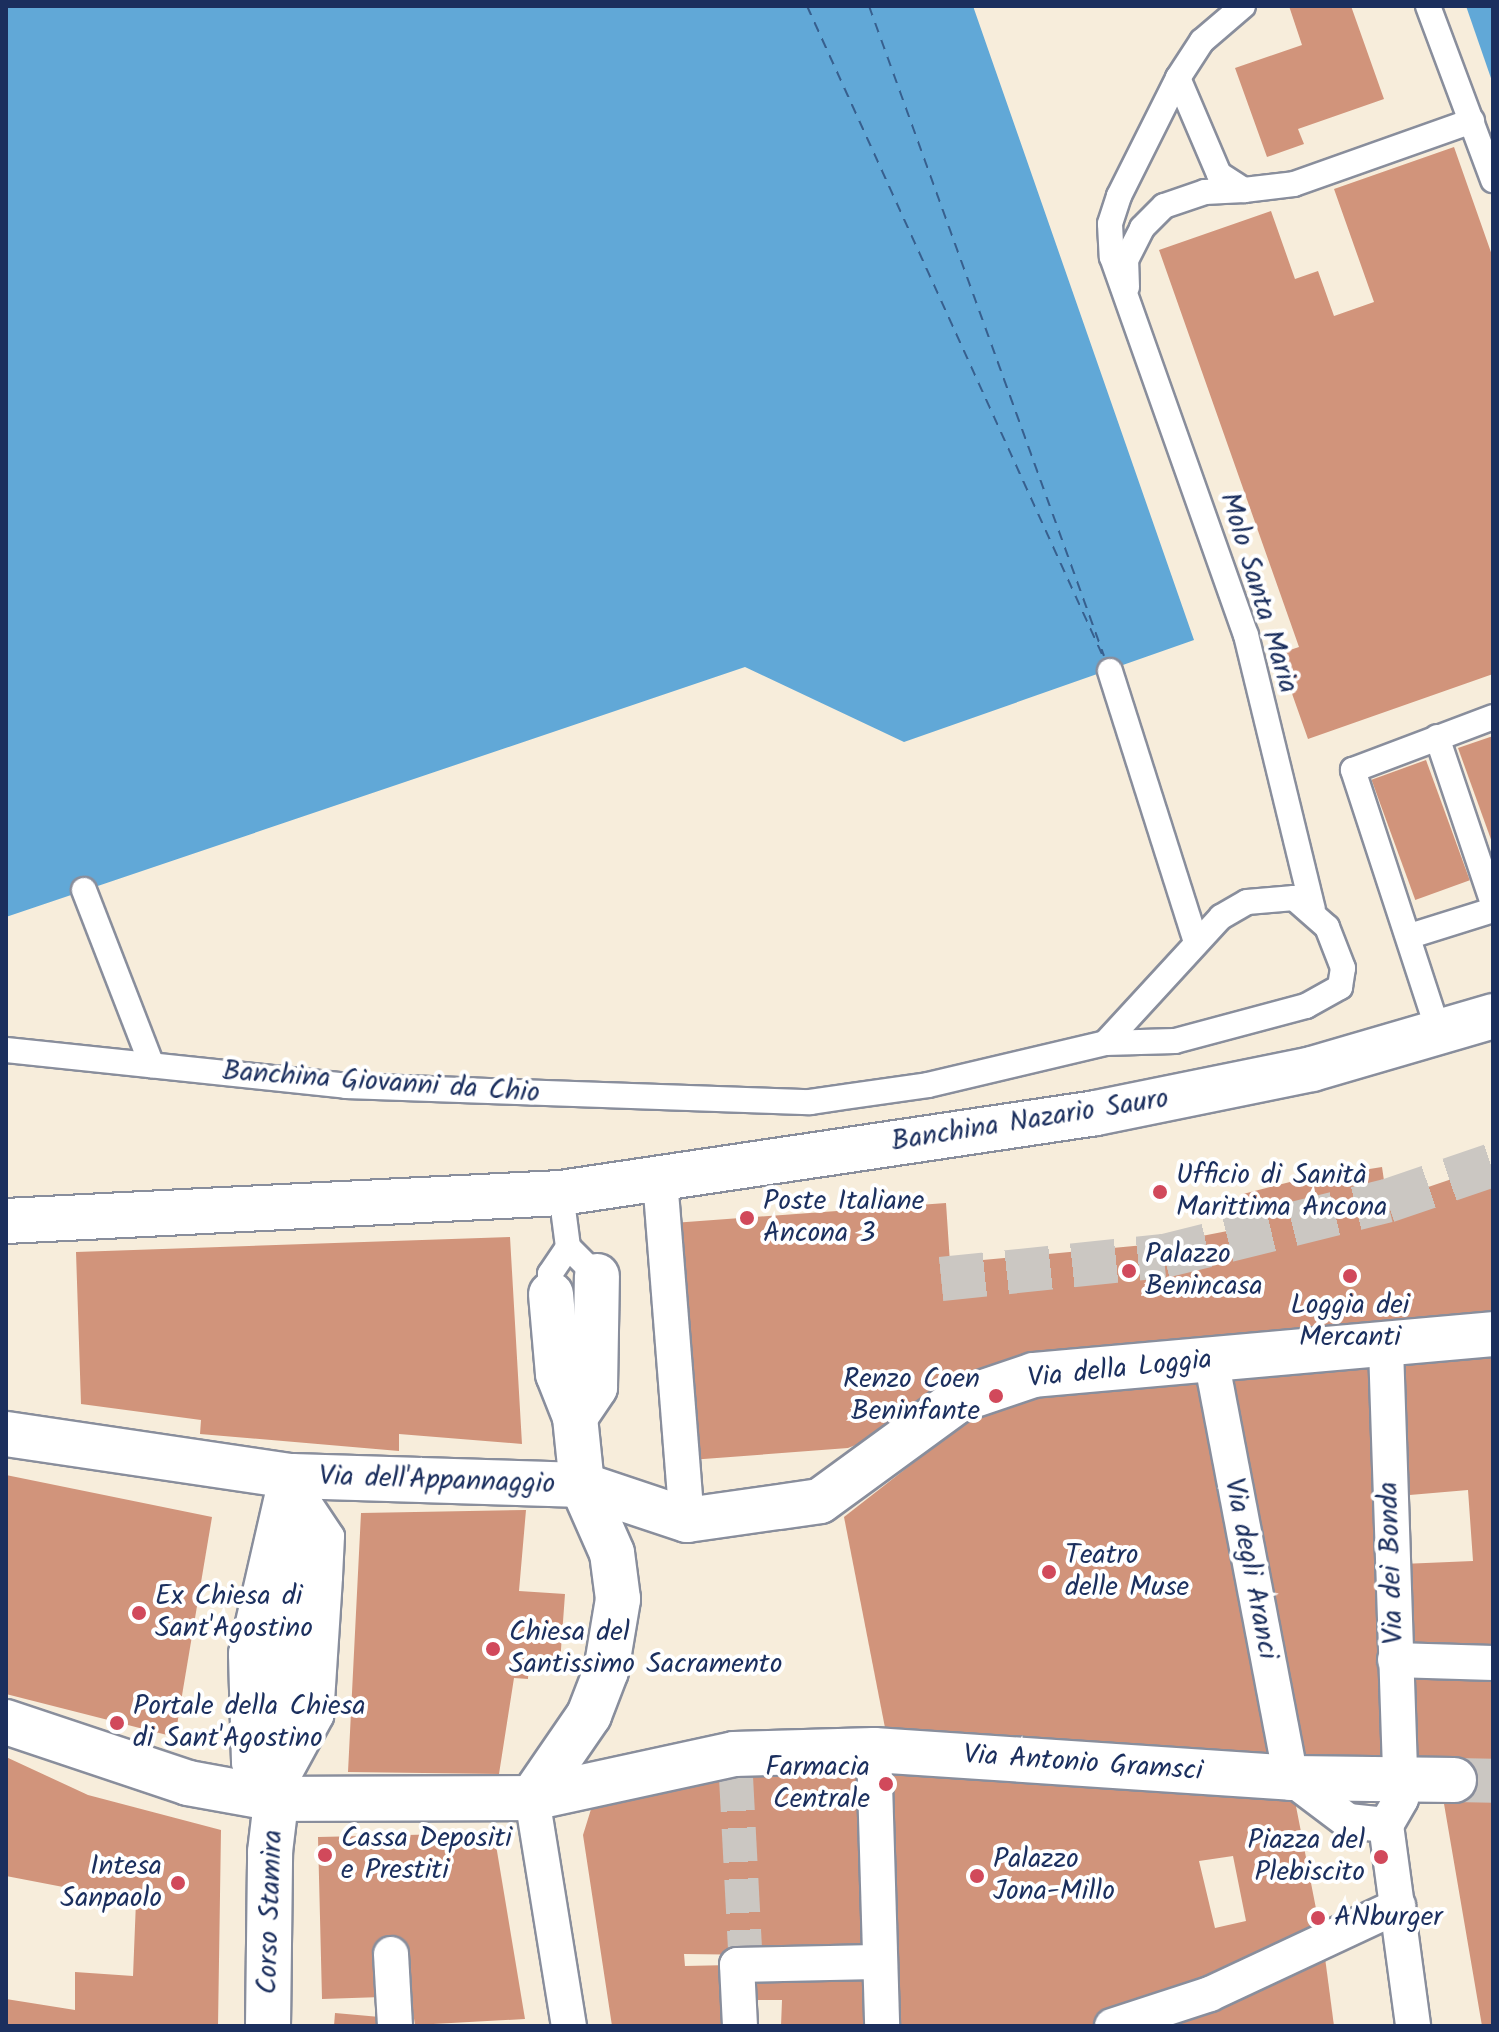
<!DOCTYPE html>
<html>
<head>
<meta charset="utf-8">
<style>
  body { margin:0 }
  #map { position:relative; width:1499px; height:2032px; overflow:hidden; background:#f7eddb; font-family:Kalam,sans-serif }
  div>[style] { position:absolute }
  .water>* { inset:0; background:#61a8d7 }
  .ferry>* { height:2px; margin-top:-1px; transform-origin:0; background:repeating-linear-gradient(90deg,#375f8e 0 10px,transparent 0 18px) }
  .building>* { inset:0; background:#d1947b; transform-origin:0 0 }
  .pedestrian-tunnel>* { height:34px; margin-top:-17px; transform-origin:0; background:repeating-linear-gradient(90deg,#cbc7c2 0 34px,transparent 0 51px) }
  .minor-tunnel>* { height:44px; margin-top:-22px; transform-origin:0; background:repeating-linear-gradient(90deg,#cbc7c2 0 44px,transparent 0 66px) }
  .roads { filter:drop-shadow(2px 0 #898e9c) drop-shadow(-2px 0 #898e9c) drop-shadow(0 2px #898e9c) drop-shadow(0 -2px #898e9c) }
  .service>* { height:24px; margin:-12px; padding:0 12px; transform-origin:12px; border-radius:12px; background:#fff }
  .pedestrian>* { height:34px; margin:-17px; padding:0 17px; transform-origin:17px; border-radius:17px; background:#fff }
  .minor>* { height:44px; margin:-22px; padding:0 22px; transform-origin:22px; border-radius:22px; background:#fff }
  .tertiary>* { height:44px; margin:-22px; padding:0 22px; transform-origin:22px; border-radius:22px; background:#fff }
  .dots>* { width:22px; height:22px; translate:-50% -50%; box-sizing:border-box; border:4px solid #fff; border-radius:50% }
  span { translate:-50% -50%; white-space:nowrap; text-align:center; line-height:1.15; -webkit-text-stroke:8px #fff; paint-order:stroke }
  .street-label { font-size:28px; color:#1b2f5e }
  .poi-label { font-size:28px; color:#1b2f5e }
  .left { translate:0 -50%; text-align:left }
  .right { translate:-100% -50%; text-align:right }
  .frame { position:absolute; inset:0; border:8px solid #1b2f5e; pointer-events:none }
</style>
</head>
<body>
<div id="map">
  <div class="water">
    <div style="clip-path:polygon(6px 6px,973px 6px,1194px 640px,904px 742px,745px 667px,6px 917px)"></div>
    <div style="clip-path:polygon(1466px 6px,1493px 6px,1493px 84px)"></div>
  </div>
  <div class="ferry">
    <div style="left:807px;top:6px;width:722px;rotate:65.53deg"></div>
    <div style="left:869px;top:6px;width:691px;rotate:70.12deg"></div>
  </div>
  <div class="building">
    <div style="clip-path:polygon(1289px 6px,1351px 6px,1384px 99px,1298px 129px,1304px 144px,1267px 157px,1235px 68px,1302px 45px)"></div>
    <div style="clip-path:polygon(1454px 147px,1493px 258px,1493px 674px,1308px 739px,1278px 654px,1299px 647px,1159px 250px,1271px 211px,1295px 279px,1318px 271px,1334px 316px,1374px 302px,1334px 189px)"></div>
    <div style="clip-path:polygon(1493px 736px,1493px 845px,1458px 748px)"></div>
    <div style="left:1426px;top:760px;width:128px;height:58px;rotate:70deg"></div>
    <div style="clip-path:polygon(1493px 1165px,1493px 1323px,1101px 1350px,848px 1448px,690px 1460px,673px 1223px,946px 1203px,950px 1263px,1166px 1243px,1253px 1226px,1243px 1194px,1294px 1181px,1382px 1167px,1387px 1201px)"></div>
    <div style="clip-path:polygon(510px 1237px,522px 1444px,399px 1434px,399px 1451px,200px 1434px,201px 1420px,81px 1404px,76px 1252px)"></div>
    <div style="clip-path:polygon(1493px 1348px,1493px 1658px,1405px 1657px,1402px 1564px,1473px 1561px,1468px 1490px,1398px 1496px,1393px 1358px)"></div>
    <div style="clip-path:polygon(1380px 1358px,1390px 1765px,1293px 1767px,1220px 1375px)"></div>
    <div style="clip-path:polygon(1208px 1374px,1280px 1768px,887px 1738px,844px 1517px,968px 1420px,1059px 1383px)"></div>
    <div style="clip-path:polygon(6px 1475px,212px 1517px,175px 1737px,6px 1694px)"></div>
    <div style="clip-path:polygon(526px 1510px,519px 1591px,565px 1594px,560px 1663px,529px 1661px,528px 1679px,514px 1678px,499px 1774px,348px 1772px,361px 1513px)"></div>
    <div style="clip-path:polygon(1397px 1673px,1493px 1673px,1493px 2026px,1482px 2026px,1443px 1798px,1406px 1764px)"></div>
    <div style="clip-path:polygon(6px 1757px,88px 1795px,221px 1830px,218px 2026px,6px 2026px,6px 1999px,75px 2010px,75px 1972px,133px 1976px,136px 1901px,6px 1876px)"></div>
    <div style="clip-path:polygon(864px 1763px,864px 1956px,684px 1954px,685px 1966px,731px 1965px,729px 2026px,612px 2026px,583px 1835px,592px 1806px,782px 1769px)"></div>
    <div style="clip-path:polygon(evenodd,908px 1764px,1031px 1784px,1293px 1791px,1320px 1929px,1100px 2026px,900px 2026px,891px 1771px,908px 1764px,1233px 1856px,1246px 1921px,1215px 1928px,1199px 1861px,1233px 1856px)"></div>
    <div style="clip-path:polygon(494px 1833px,525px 2019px,415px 2025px,402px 1941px,382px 1942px,382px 1997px,322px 1999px,318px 1837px)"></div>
    <div style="clip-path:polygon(1324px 1950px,1334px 2026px,1142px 2026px)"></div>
    <div style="clip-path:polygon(871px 1965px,875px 2026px,781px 2026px,782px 2000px,751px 2000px,752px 1968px)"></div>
    <div style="clip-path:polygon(335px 2013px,380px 2017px,379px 2026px,334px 2026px)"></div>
  </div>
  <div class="pedestrian-tunnel">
    <div style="left:736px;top:1777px;width:174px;rotate:87deg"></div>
  </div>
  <div class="minor-tunnel">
    <div style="left:941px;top:1279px;width:224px;rotate:-5.9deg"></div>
    <div style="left:1164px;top:1256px;width:230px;rotate:-13.9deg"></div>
    <div style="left:1387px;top:1201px;width:112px;rotate:-18.8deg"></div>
    <div style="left:1454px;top:1780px;width:39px;rotate:1deg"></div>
  </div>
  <div class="roads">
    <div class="service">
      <div style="left:1243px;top:6px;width:54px;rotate:139.5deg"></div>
      <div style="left:1202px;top:41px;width:44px;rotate:123deg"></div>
      <div style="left:1178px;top:78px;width:132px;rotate:116.6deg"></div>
      <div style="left:1119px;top:196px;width:29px;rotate:108deg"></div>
      <div style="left:1110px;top:224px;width:33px;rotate:87deg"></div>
      <div style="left:1112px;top:257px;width:401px;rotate:70.5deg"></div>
      <div style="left:1246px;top:635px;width:282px;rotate:76.3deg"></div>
      <div style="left:1428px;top:6px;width:186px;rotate:69.5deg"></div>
      <div style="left:1178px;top:78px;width:104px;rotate:66.9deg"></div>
      <div style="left:1219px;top:174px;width:30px;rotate:33deg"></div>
      <div style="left:1244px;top:190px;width:50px;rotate:-6.8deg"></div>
      <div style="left:1294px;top:184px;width:189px;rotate:-19.5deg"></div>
      <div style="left:1127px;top:287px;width:27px;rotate:-92deg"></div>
      <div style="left:1126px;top:260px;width:36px;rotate:-63deg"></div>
      <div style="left:1142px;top:228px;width:31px;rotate:-45deg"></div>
      <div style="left:1164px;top:206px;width:43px;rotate:-18.9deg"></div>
      <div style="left:1205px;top:192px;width:39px;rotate:-3deg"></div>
      <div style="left:1110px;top:671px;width:284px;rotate:72.4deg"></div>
      <div style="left:1437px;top:737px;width:175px;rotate:71.4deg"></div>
      <div style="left:84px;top:890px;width:188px;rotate:68.8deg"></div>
      <div style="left:1410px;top:936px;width:87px;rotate:-17.4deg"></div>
      <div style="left:1439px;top:1033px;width:277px;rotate:-108.1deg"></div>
      <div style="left:1353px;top:770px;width:150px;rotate:-20.7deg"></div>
      <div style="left:6px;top:1050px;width:342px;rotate:6deg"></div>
      <div style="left:346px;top:1086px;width:464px;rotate:2deg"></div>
      <div style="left:810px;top:1102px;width:119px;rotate:-8.2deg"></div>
      <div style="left:928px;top:1085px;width:182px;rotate:-13.3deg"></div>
      <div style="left:1105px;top:1043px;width:70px;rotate:-1.6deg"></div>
      <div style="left:1175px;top:1041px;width:136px;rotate:-15deg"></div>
      <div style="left:1306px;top:1006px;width:39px;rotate:-29deg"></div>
      <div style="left:1340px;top:987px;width:19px;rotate:-81deg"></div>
      <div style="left:1343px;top:968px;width:44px;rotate:-111.3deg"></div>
      <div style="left:1327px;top:927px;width:44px;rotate:-138.7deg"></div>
      <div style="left:1294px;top:898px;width:47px;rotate:175.1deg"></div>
      <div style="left:1247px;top:902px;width:30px;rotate:150deg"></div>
      <div style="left:1221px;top:917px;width:171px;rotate:132.6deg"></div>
      <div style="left:561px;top:1193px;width:54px;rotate:82.6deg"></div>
      <div style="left:568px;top:1247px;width:41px;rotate:45deg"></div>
      <div style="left:551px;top:1294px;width:20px;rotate:-93deg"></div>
      <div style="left:550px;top:1274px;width:32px;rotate:-56deg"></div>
      <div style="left:291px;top:1772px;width:63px;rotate:-61.4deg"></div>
      <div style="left:321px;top:1717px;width:140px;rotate:-86.3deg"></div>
      <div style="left:330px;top:1577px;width:41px;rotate:-87.2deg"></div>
      <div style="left:332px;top:1536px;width:47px;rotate:-123.7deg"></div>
    </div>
    <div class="pedestrian">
      <div style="left:660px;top:1179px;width:342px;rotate:85.5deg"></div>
      <div style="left:1386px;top:1348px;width:451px;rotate:88.1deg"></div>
      <div style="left:1401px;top:1799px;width:30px;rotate:120deg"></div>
      <div style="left:1386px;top:1825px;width:203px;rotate:82.3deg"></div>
      <div style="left:1211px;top:1359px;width:427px;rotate:79.2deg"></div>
      <div style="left:1291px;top:1778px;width:71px;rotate:37deg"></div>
      <div style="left:1348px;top:1821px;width:38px;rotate:6deg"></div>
      <div style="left:1395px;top:1660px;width:98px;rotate:1.8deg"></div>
      <div style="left:874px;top:1750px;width:276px;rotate:88.3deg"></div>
      <div style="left:532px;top:1798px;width:231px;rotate:80.8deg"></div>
      <div style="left:391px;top:1954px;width:72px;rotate:86.8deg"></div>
      <div style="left:740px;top:2026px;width:61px;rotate:-92.8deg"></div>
      <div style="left:737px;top:1965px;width:139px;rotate:-1.2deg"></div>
      <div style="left:1112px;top:2026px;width:103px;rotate:-18.1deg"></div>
      <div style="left:1210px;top:1994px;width:208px;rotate:-25.1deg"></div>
    </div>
    <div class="minor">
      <div style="left:6px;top:1221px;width:556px;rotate:-2.89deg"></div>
      <div style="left:561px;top:1193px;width:541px;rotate:-8.5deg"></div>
      <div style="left:1096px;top:1113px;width:220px;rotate:-11.5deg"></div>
      <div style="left:1312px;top:1069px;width:189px;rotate:-16.3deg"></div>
      <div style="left:575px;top:1417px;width:36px;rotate:-56deg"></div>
      <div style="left:595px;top:1387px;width:111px;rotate:-89deg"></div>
      <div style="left:292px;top:1476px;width:290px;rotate:1.8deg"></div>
      <div style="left:582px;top:1485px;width:111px;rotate:18.4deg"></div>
      <div style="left:687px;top:1520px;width:134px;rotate:-8.1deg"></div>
      <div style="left:820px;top:1501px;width:170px;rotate:-36.1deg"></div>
      <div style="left:957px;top:1401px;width:81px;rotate:-18.7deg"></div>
      <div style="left:1034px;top:1375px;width:461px;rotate:-5.1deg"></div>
      <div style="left:6px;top:1722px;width:192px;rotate:18.5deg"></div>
      <div style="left:188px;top:1783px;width:89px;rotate:10.3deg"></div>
      <div style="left:276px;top:1799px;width:256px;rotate:-0.2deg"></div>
      <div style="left:532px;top:1798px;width:207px;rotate:-12.3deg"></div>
      <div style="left:734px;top:1754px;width:140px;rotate:-1.6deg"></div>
      <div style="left:874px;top:1750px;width:418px;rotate:3.8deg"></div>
      <div style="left:1291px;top:1778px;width:163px;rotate:0.7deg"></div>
      <div style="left:532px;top:1798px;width:101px;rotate:-55.5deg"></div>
      <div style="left:589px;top:1715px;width:47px;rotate:-68.9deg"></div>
      <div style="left:606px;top:1671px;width:73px;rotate:-80.5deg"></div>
      <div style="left:618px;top:1599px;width:46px;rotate:-97.4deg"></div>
      <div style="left:612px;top:1553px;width:74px;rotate:-113.8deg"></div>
      <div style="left:582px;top:1485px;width:68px;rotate:-95.9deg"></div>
      <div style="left:575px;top:1417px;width:46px;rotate:-111.6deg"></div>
      <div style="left:558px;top:1374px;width:80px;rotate:-95deg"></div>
    </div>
    <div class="tertiary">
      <div style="left:6px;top:1434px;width:289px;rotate:8.4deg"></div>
      <div style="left:276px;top:1799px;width:43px;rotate:-120.7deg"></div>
      <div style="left:254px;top:1762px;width:108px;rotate:-91.6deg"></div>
      <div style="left:251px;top:1654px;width:166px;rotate:-77.1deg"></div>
      <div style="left:268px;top:2026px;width:174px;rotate:-89.3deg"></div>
      <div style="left:270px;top:1852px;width:303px;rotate:-83.2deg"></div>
      <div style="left:306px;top:1551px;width:76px;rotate:-100.6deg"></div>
    </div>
  </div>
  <div class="dots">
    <div style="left:1160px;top:1192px;background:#d1495b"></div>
    <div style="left:747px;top:1218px;background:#d1495b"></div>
    <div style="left:1129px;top:1271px;background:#d1495b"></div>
    <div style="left:1350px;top:1276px;background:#d1495b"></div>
    <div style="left:996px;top:1396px;background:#d1495b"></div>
    <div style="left:1049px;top:1572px;background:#d1495b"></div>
    <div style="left:139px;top:1613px;background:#d1495b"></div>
    <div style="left:493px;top:1649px;background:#d1495b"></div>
    <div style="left:117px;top:1723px;background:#d1495b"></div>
    <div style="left:886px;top:1784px;background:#d1495b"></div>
    <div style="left:325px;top:1855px;background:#d1495b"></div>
    <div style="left:1381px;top:1857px;background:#d1495b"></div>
    <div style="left:977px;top:1876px;background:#d1495b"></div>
    <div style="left:178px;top:1883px;background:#d1495b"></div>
    <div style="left:1318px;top:1918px;background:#d1495b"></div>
  </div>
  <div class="street-label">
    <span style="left:1258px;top:593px;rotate:73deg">Molo Santa Maria</span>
    <span style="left:381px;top:1083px;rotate:4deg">Banchina Giovanni da Chio</span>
    <span style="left:1030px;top:1121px;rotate:-9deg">Banchina Nazario Sauro</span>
    <span style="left:1120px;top:1370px;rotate:-6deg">Via della Loggia</span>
    <span style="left:437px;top:1481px;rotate:2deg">Via dell'Appannaggio</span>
    <span style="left:1392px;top:1563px;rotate:-92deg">Via dei Bonda</span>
    <span style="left:1250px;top:1569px;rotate:79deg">Via degli Aranci</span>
    <span style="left:1083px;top:1764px;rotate:4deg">Via Antonio Gramsci</span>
    <span style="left:271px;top:1912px;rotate:-88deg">Corso Stamira</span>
  </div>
  <div class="poi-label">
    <span class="left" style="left:1176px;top:1192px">Ufficio di Sanità<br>Marittima Ancona</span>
    <span class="left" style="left:763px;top:1218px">Poste Italiane<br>Ancona 3</span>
    <span class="left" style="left:1145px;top:1271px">Palazzo<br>Benincasa</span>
    <span style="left:1350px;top:1322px">Loggia dei<br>Mercanti</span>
    <span class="right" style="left:980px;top:1396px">Renzo Coen<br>Beninfante</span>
    <span class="left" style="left:1065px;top:1572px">Teatro<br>delle Muse</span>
    <span class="left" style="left:155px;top:1613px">Ex Chiesa di<br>Sant'Agostino</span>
    <span class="left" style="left:509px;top:1649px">Chiesa del<br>Santissimo Sacramento</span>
    <span class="left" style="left:133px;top:1723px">Portale della Chiesa<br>di Sant'Agostino</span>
    <span class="right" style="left:870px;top:1784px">Farmacia<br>Centrale</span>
    <span class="left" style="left:341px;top:1855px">Cassa Depositi<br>e Prestiti</span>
    <span class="right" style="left:1365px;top:1857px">Piazza del<br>Plebiscito</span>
    <span class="left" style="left:993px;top:1876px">Palazzo<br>Jona-Millo</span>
    <span class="right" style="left:162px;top:1883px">Intesa<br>Sanpaolo</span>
    <span class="left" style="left:1334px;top:1918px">ANburger</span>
  </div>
  <div class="frame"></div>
</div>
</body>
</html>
